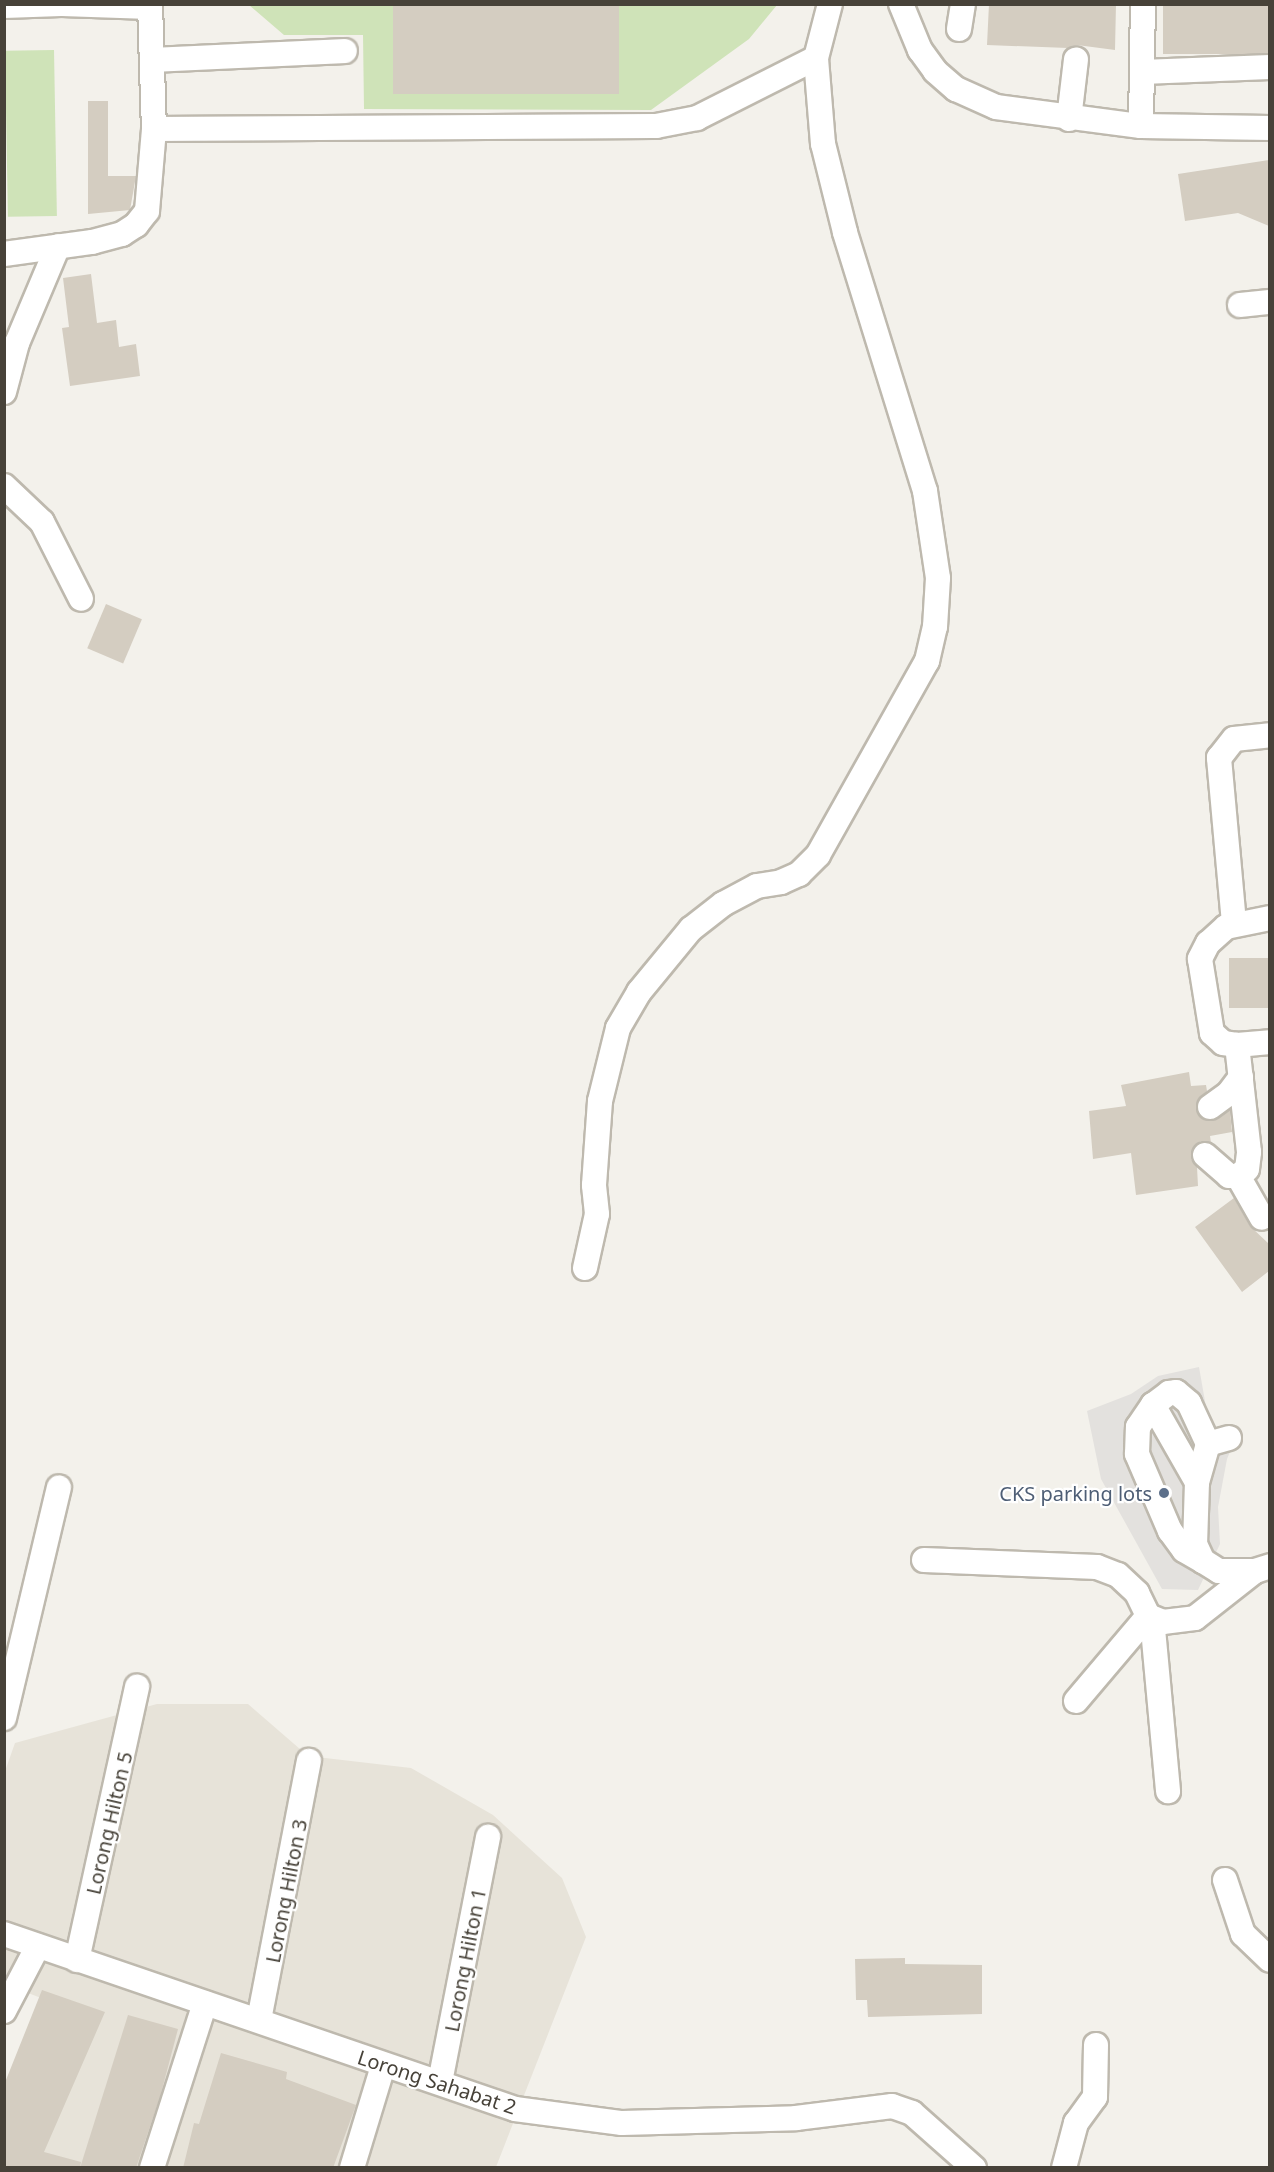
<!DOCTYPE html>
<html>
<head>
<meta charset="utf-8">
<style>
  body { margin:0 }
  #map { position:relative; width:1274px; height:2172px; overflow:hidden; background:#f3f1eb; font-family:"Noto Sans",sans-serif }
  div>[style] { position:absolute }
  .residential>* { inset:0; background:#e7e3d9 }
  .green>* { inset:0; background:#cfe3b8; transform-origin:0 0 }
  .parking>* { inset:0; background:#e3e1de }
  .building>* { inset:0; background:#d4cdc1; transform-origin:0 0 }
  .roads { filter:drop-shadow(2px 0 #beb9ae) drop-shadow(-2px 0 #beb9ae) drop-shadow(0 2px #beb9ae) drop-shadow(0 -2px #beb9ae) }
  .minor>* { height:24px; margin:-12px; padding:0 12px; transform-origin:12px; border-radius:12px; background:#fff }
  .dots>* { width:16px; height:16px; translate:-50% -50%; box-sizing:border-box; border:3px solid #fff; border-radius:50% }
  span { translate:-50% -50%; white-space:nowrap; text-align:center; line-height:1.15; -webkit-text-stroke:4.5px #fff; paint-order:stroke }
  .service-label { font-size:20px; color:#4e5e75 }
  .right { translate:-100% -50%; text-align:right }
  .street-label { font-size:20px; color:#474239 }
  .frame { position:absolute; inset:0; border:6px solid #474239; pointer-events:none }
</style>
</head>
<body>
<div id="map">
  <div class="residential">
    <div style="clip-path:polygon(157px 1704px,248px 1704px,308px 1756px,411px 1768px,493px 1815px,562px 1878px,586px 1937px,496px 2167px,5px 2167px,41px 1998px,5px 1984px,4px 1774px,15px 1743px)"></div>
  </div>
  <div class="green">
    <div style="clip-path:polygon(249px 5px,777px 5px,749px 39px,651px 110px,364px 109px,363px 35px,284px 35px)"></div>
    <div style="left:54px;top:50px;width:166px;height:49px;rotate:89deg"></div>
  </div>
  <div class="parking">
    <div style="clip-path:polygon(1199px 1367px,1210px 1430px,1238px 1432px,1227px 1459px,1218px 1507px,1220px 1544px,1198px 1590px,1162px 1589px,1101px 1479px,1087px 1411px,1131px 1394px,1158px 1376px)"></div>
  </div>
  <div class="building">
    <div style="left:393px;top:4px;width:226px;height:90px"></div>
    <div style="clip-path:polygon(989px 4px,1116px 4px,1115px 50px,1077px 45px,1068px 48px,987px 45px)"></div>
    <div style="left:1163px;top:4px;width:106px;height:50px"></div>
    <div style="clip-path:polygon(88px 101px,108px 101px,108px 176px,136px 176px,130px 210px,88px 214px)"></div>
    <div style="clip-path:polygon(1269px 160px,1269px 226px,1238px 213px,1185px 221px,1178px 174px)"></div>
    <div style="clip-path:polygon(91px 274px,97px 323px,116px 320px,119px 347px,136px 344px,140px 376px,70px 386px,62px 328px,69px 327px,63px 278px)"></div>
    <div style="left:106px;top:604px;width:39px;height:48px;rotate:23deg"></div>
    <div style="left:1269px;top:958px;width:50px;height:40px;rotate:90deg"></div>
    <div style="clip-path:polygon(1189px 1072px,1191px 1086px,1206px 1085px,1207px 1091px,1197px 1102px,1198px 1115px,1212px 1121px,1230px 1110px,1232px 1132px,1210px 1136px,1211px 1143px,1201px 1141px,1194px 1146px,1191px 1159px,1197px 1167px,1198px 1186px,1136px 1195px,1131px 1153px,1093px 1159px,1089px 1111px,1126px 1106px,1121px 1085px)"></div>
    <div style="clip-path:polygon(1234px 1198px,1250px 1226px,1269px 1244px,1269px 1271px,1242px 1292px,1195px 1227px)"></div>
    <div style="clip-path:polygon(905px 1958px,905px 1964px,982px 1965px,982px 2014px,868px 2017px,867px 2000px,856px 2000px,855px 1959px)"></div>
    <div style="clip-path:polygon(42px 1990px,105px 2012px,44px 2152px,81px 2162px,80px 2168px,4px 2168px,4px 2085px)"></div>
    <div style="clip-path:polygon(128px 2015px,178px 2029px,160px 2097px,136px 2168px,80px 2168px)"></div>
    <div style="clip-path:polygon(221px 2053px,287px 2072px,286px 2079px,356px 2105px,333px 2168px,183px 2168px,194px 2123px,199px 2124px)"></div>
  </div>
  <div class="roads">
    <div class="minor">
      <div style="left:62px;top:4px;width:88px;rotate:2deg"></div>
      <div style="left:150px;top:4px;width:125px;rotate:88.2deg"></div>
      <div style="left:154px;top:129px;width:502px;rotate:-0.34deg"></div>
      <div style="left:656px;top:126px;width:42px;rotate:-11deg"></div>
      <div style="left:697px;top:118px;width:133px;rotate:-26.8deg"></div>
      <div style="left:901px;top:4px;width:50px;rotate:67.6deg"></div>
      <div style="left:920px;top:50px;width:26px;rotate:54deg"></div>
      <div style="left:935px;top:71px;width:28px;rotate:41deg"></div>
      <div style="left:956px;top:89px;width:44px;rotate:24.2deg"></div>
      <div style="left:996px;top:107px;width:146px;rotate:7.5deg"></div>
      <div style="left:1141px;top:126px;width:129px;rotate:0.9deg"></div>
      <div style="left:4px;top:6px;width:57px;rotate:-2deg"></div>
      <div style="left:959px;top:29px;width:25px;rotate:-81deg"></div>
      <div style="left:153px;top:60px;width:192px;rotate:-2.7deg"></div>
      <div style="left:1142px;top:72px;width:128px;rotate:-2.2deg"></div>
      <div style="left:1069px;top:119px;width:60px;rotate:-83.3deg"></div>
      <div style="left:1141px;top:126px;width:122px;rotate:-89.1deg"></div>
      <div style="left:4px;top:254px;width:89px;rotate:-7.8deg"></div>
      <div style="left:92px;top:242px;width:31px;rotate:-15deg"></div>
      <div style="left:122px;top:234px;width:17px;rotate:-33deg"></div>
      <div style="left:136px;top:225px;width:18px;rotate:-52deg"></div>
      <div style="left:147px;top:211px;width:82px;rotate:-85.1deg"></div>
      <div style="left:1240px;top:305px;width:30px;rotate:-6deg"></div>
      <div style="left:4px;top:392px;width:51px;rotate:-75.1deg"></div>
      <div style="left:17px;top:343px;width:105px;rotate:-67.1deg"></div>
      <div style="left:4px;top:486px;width:52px;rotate:43.5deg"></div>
      <div style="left:42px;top:522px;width:86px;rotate:63.1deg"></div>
      <div style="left:1270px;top:918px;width:45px;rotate:168.4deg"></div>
      <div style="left:1226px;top:927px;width:24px;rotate:138deg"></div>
      <div style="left:1208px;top:943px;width:18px;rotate:117deg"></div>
      <div style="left:1200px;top:959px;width:75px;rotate:80.8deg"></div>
      <div style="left:1212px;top:1033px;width:15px;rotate:42deg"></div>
      <div style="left:1223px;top:1043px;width:14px;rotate:8deg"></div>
      <div style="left:1237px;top:1045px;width:33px;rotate:-5deg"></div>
      <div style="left:1234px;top:923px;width:166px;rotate:-95.2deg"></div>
      <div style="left:1219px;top:758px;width:24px;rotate:-52deg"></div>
      <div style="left:1234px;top:739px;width:36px;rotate:-6deg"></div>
      <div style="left:1210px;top:1107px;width:24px;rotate:-36deg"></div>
      <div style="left:1229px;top:1093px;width:20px;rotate:-53deg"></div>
      <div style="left:1205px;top:1155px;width:32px;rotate:41deg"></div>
      <div style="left:1229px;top:1176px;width:9px"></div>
      <div style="left:1238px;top:1176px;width:11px;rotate:-38deg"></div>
      <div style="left:1247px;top:1169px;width:17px;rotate:-83deg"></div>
      <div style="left:1249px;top:1152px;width:108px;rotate:-96.4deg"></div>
      <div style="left:1238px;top:1176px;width:48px;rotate:60.3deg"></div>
      <div style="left:585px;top:1268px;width:55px;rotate:-77.5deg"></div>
      <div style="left:597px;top:1214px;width:29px;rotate:-96deg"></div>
      <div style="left:594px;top:1185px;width:84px;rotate:-85.9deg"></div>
      <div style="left:600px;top:1101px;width:75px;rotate:-76.1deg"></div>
      <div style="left:618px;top:1028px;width:42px;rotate:-59.7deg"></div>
      <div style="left:639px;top:992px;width:82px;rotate:-50.5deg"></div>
      <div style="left:691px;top:929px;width:41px;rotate:-38deg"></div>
      <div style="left:723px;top:904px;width:38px;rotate:-28deg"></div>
      <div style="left:757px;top:886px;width:24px;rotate:-9deg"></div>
      <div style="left:781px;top:882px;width:20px;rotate:-24deg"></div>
      <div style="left:799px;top:874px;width:27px;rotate:-45deg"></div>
      <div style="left:818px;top:855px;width:223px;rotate:-60.7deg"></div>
      <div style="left:927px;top:661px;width:35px;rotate:-77deg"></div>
      <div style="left:935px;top:627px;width:49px;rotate:-86.5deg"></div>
      <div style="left:938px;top:578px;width:88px;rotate:-98.5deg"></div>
      <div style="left:925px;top:491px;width:271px;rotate:-107.2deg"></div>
      <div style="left:845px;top:232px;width:91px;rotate:-104deg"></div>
      <div style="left:823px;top:144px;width:86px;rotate:-94.7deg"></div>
      <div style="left:816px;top:58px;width:56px;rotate:-75.5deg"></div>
      <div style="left:1153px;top:1405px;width:89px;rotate:60.3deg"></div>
      <div style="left:1229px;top:1438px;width:22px;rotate:164deg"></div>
      <div style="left:1208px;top:1444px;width:40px;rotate:106deg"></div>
      <div style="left:1197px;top:1482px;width:62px;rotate:91.8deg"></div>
      <div style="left:1195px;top:1544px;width:19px;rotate:65deg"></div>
      <div style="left:1203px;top:1561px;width:19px;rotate:32deg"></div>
      <div style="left:1219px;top:1571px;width:36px"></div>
      <div style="left:924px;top:1560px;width:173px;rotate:2.3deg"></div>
      <div style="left:1097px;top:1567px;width:22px;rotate:21deg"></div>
      <div style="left:1118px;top:1575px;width:26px;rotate:43deg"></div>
      <div style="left:1137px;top:1593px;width:25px;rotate:64deg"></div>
      <div style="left:1148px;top:1616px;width:16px;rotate:22deg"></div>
      <div style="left:1163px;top:1622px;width:32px;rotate:-7deg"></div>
      <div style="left:1195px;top:1618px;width:76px;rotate:-38.1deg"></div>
      <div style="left:1255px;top:1571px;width:16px;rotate:-18deg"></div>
      <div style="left:1203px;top:1561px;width:22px;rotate:-150deg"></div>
      <div style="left:1184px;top:1550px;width:24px;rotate:-126deg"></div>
      <div style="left:1170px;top:1531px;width:84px;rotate:-113.2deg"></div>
      <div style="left:1137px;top:1454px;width:27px;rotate:-88deg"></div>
      <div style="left:1138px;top:1427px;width:27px;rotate:-56deg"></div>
      <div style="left:1153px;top:1405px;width:20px;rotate:-37deg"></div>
      <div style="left:1169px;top:1393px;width:7px;rotate:-8deg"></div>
      <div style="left:1176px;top:1392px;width:17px;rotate:40deg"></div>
      <div style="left:1189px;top:1403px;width:45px;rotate:65.1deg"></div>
      <div style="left:1152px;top:1618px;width:174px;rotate:84.7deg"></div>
      <div style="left:1076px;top:1701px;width:111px;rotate:-49.7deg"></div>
      <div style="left:4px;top:1718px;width:237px;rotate:-76.6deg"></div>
      <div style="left:1225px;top:1880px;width:57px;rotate:71.6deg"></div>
      <div style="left:1243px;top:1934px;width:37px;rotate:44deg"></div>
      <div style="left:4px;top:1934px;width:540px;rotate:18.9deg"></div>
      <div style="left:515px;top:2109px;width:108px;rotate:7.5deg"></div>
      <div style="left:622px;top:2123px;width:174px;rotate:-1.6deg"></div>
      <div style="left:796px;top:2118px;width:97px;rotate:-7.1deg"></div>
      <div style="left:892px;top:2106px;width:21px;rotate:19deg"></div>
      <div style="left:912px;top:2113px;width:83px;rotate:41.6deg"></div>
      <div style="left:77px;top:1960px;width:280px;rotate:-77.6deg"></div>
      <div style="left:4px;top:2011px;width:73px;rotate:-62.4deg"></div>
      <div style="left:259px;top:2020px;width:264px;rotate:-79.1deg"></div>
      <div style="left:440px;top:2082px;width:250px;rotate:-78.9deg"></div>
      <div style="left:152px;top:2168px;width:173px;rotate:-72.2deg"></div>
      <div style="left:352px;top:2168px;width:107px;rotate:-73.1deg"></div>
      <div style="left:1064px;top:2168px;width:47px;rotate:-75.1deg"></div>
      <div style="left:1076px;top:2123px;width:32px;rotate:-54deg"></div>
      <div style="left:1095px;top:2097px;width:52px;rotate:-88.9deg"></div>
    </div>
  </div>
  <div class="dots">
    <div style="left:1164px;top:1493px;background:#5c6f8a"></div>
  </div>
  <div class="service-label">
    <span class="right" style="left:1152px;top:1493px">CKS parking lots</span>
  </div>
  <div class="street-label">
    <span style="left:109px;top:1823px;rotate:-77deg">Lorong Hilton 5</span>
    <span style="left:286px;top:1891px;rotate:-79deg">Lorong Hilton 3</span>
    <span style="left:465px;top:1960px;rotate:-79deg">Lorong Hilton 1</span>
    <span style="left:437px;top:2082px;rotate:18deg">Lorong Sahabat 2</span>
  </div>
  <div class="frame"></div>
</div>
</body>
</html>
